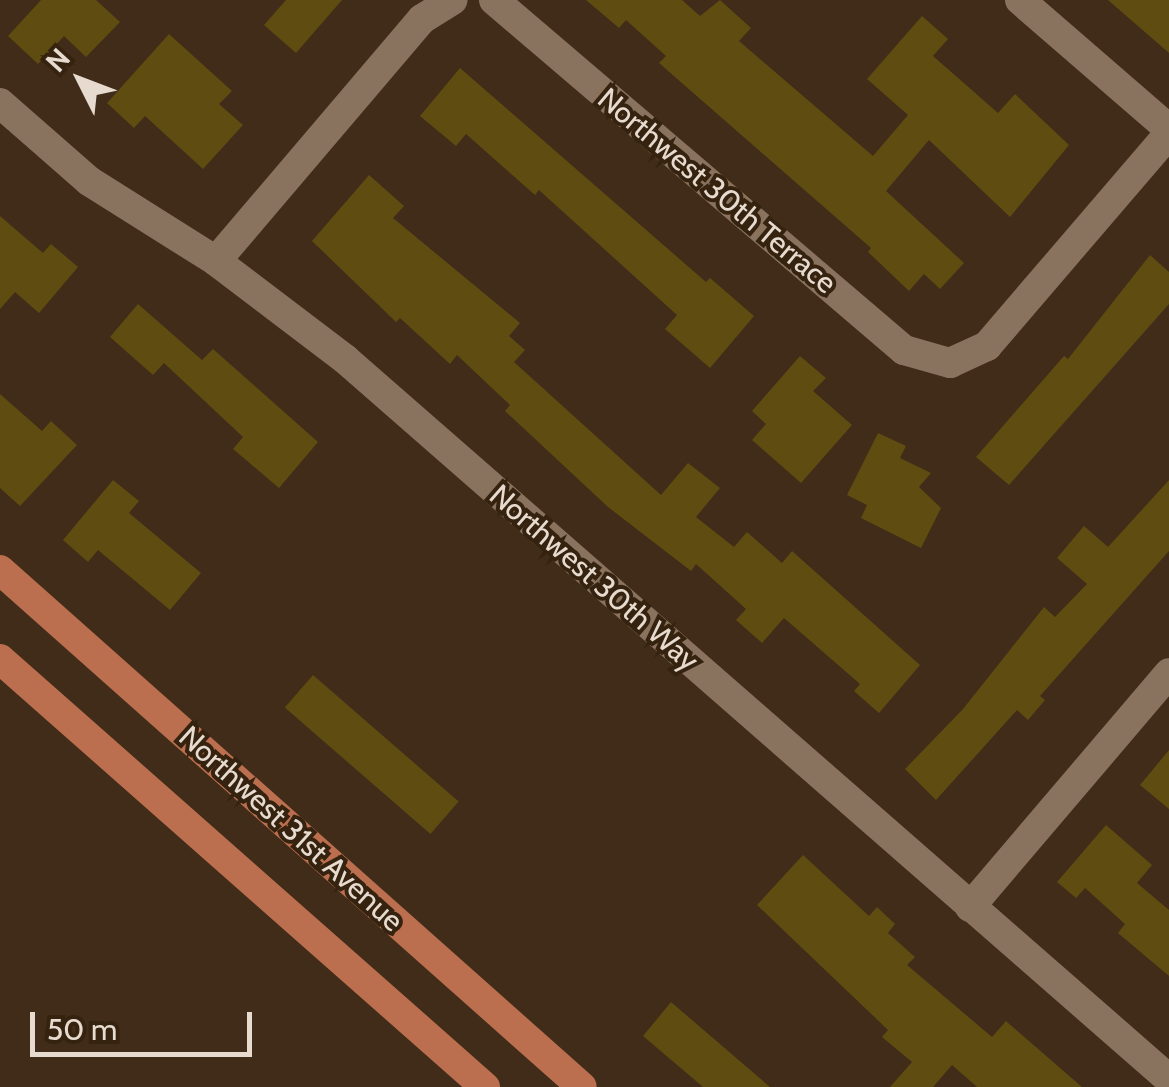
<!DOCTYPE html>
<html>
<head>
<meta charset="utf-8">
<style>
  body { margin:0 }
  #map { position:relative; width:1169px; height:1087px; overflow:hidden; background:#402c19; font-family:Cabin,sans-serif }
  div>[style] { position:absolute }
  .building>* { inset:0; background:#5e4c11; transform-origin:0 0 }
  .street>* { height:30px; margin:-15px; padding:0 15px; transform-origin:15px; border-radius:15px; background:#8a735e }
  .primary>* { height:30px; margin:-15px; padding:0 15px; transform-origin:15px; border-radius:15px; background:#bc6f4f }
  span { translate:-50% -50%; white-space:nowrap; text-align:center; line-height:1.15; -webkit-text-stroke:8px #352310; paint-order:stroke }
  .street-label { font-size:30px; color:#e7dbcf }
  .north { position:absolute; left:30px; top:30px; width:100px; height:100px; -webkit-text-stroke:8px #352310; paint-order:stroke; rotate:312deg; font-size:28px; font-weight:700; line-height:40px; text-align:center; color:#e7dbcf }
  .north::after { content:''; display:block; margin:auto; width:35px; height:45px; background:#e7dbcf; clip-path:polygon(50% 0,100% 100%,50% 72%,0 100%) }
  .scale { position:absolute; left:30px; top:1012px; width:222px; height:45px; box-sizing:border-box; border:5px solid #e7dbcf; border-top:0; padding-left:12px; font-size:30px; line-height:35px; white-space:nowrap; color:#e7dbcf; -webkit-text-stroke:8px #352310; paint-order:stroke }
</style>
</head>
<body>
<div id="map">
  <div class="building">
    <div style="clip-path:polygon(41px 0,96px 0,120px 22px,86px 57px,64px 36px,38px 64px,8px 36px)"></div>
    <div style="clip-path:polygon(286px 0,342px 0,296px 53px,264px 25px)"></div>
    <div style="clip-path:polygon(586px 0,682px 0,700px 16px,720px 0,751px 28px,739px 41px,873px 156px,908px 115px,867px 79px,922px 16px,948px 39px,933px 56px,998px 113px,1015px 94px,1069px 145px,1010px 217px,929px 140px,886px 191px,964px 263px,940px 289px,924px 274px,909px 291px,868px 252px,871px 248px,659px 63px,666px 56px,626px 20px,619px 28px)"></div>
    <div style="clip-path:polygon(1108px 0,1169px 0,1169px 53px)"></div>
    <div style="clip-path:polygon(169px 34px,232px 91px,219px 104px,243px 125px,203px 169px,145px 116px,134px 128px,107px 103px)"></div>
    <div style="clip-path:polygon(460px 68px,706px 282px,710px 278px,754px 316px,710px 368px,665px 329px,677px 315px,539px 190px,535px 195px,466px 134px,456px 146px,420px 116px)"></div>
    <div style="clip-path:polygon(369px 175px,404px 206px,393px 218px,520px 323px,509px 336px,525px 350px,514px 362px,661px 495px,688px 463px,720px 488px,696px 517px,734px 547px,747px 532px,782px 563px,792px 551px,920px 665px,879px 713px,854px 691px,860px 684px,784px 618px,762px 643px,736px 620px,746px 609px,696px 564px,691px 571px,608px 507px,505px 411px,510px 405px,457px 355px,450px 364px,400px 318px,396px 322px,312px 241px)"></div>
    <div style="clip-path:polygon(0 216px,43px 253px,51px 244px,78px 267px,39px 313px,15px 292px,0 309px)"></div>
    <div style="clip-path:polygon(1150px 255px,1169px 272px,1169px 304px,1009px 485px,976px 457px,1064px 356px,1068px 359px)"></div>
    <div style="clip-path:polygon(138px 304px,202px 360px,213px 349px,318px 442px,279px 488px,233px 449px,243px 437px,164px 363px,153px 375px,110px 337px)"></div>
    <div style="clip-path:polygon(800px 356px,826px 378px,813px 391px,852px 425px,801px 483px,752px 440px,766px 424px,752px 411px)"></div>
    <div style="clip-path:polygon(0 394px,42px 431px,51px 421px,77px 445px,20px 506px,0 488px)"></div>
    <div style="clip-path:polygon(878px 433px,906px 446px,900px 458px,931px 473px,919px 487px,941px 508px,921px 548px,861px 518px,867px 505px,847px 495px)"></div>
    <div style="clip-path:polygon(113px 480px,139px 501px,129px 513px,201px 573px,170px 610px,98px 550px,88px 562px,63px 540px)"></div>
    <div style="clip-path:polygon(1169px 480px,1169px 551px,1040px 696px,1045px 700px,1028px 720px,1017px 710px,936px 800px,905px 769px,963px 709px,1044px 607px,1055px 617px,1087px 584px,1057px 558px,1084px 526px,1108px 547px)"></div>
    <div style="left:313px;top:675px;width:193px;height:43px;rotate:41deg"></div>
    <div style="clip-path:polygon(1169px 750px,1169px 809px,1140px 785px)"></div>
    <div style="clip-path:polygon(1106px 825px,1152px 865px,1137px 883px,1169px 910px,1169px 976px,1118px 933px,1125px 924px,1085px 888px,1076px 898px,1057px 882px)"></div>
    <div style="clip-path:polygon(803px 855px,869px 916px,877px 907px,895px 924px,888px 933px,915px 957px,907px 965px,992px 1037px,1006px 1021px,1082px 1087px,977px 1087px,952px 1065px,933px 1087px,890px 1087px,912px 1062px,882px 1037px,888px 1030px,757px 905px)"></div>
    <div style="clip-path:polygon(671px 1002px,770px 1087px,703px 1087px,643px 1036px)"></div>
  </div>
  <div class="street">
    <div style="left:494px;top:0;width:539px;rotate:40.49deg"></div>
    <div style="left:904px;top:350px;width:48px;rotate:15.8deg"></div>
    <div style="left:950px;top:363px;width:41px;rotate:-24.7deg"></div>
    <div style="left:987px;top:346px;width:279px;rotate:-49.4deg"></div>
    <div style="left:1020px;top:0;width:197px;rotate:40.9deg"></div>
    <div style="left:0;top:103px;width:118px;rotate:41.2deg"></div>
    <div style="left:89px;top:181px;width:150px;rotate:32.2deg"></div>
    <div style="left:216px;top:261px;width:162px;rotate:37.2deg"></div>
    <div style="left:345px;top:359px;width:1094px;rotate:41.15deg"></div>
    <div style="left:216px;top:261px;width:318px;rotate:-49.6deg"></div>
    <div style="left:422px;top:19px;width:36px;rotate:-32deg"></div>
    <div style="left:970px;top:907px;width:307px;rotate:-49.6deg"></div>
  </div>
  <div class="primary">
    <div style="left:0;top:570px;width:778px;rotate:41.62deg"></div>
    <div style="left:0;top:659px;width:647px;rotate:41.43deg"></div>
  </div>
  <div class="street-label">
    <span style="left:717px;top:191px;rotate:40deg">Northwest 30th Terrace</span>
    <span style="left:594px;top:578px;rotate:41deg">Northwest 30th Way</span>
    <span style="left:291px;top:829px;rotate:42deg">Northwest 31st Avenue</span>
  </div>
  <div class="north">N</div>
  <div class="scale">50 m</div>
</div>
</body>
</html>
